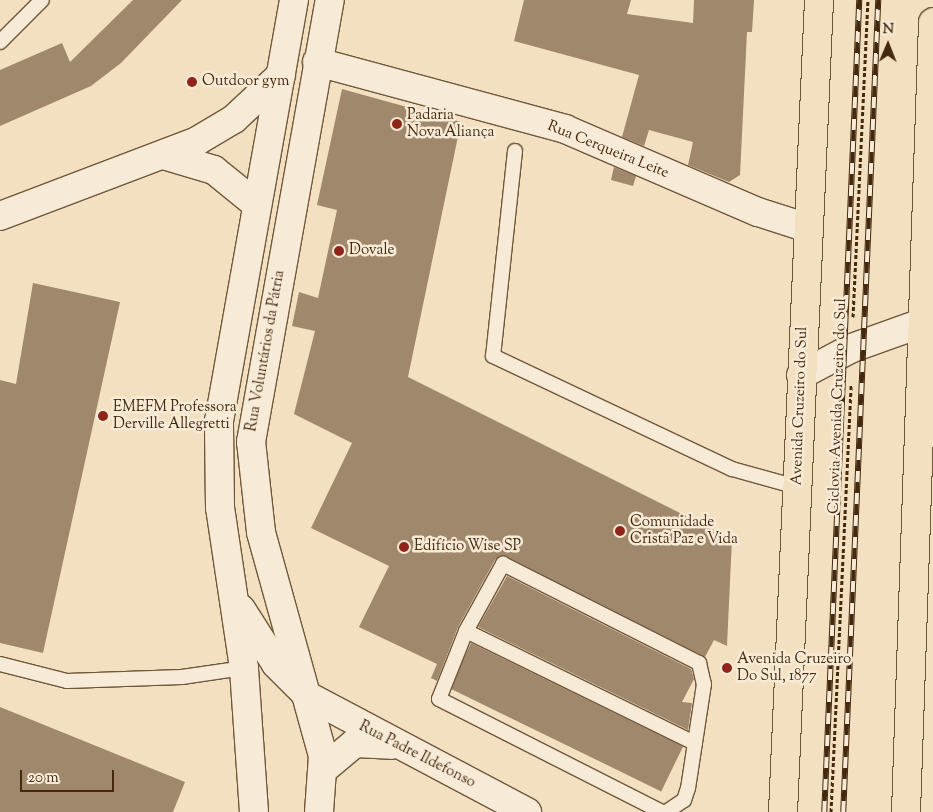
<!DOCTYPE html>
<html>
<head>
<meta charset="utf-8">
<style>
  body { margin:0 }
  #map { position:relative; width:933px; height:812px; overflow:hidden; background:#f3e0c1; font-family:"Sorts Mill Goudy",serif }
  div>[style] { position:absolute }
  .building>* { inset:0; background:#9f886b; transform-origin:0 0 }
  .path>* { height:3px; margin-top:-1.5px; transform-origin:0; background:repeating-linear-gradient(90deg,#45290e 0 4px,transparent 0 6.5px) }
  .roads { filter:drop-shadow(1px 0 #70573b) drop-shadow(-1px 0 #70573b) drop-shadow(0 1px #70573b) drop-shadow(0 -1px #70573b) }
  .lane>* { height:14px; margin:-7px; padding:0 7px; transform-origin:7px; border-radius:7px; background:#f7ebd7 }
  .street>* { height:28px; margin:-14px; padding:0 14px; transform-origin:14px; border-radius:14px; background:#f7ebd7 }
  .secondary>* { height:28px; margin:-14px; padding:0 14px; transform-origin:14px; border-radius:14px; background:#f7ebd7 }
  .primary>* { height:28px; margin:-14px; padding:0 14px; transform-origin:14px; border-radius:14px; background:#f3e0c1 }
  .rail>* { height:5.5px; margin-top:-2.75px; transform-origin:0; background:repeating-linear-gradient(90deg,#f7ebd7 0 11px,#45290e 0 22px); box-sizing:border-box; border-block:1px solid #45290e }
  .dots>* { width:14px; height:14px; translate:-50% -50%; box-sizing:border-box; border:2px solid #f7ebd7; border-radius:50% }
  span { translate:-50% -50%; white-space:nowrap; text-align:center; line-height:1.15; -webkit-text-stroke:5px #f7ebd7; paint-order:stroke }
  .poi-label { font-size:15px; color:#45290e }
  .left { translate:0 -50%; text-align:left }
  .street-label { font-size:15px; color:#45290e }
  .north { position:absolute; left:863px; top:20px; width:50px; height:50px; -webkit-text-stroke:4px #f7ebd7; paint-order:stroke; rotate:1deg; font-size:14px; font-weight:700; line-height:20px; text-align:center; color:#45290e }
  .north::after { content:''; display:block; margin:auto; width:18px; height:22px; background:#45290e; clip-path:polygon(50% 0,100% 100%,50% 72%,0 100%) }
  .scale { position:absolute; left:20px; top:770px; width:94px; height:22px; box-sizing:border-box; border:2px solid #45290e; border-top:0; padding-left:6px; font-size:15px; line-height:18px; white-space:nowrap; color:#45290e; -webkit-text-stroke:4px #f7ebd7; paint-order:stroke }
</style>
</head>
<body>
<div id="map">
  <div class="building">
    <div style="clip-path:polygon(133px 0,182px 0,121px 63px,91px 86px,0 126px,0 70px,62px 43px,70px 62px)"></div>
    <div style="clip-path:polygon(524px 0,631px 0,627px 14px,693px 23px,694px 0,754px 0,752px 32px,747px 32px,740px 175px,729px 182px,688px 165px,693px 142px,649px 130px,644px 146px,622px 137px,639px 75px,514px 41px)"></div>
    <div style="clip-path:polygon(342px 89px,461px 122px,408px 377px,732px 539px,727px 646px,714px 640px,705px 657px,503px 555px,495px 560px,458px 627px,437px 681px,431px 678px,437px 664px,359px 627px,389px 566px,311px 528px,352px 443px,294px 414px,315px 331px,292px 326px,299px 292px,318px 298px,327px 256px,337px 210px,317px 205px)"></div>
    <div style="clip-path:polygon(614px 167px,636px 176px,633px 186px,611px 180px)"></div>
    <div style="clip-path:polygon(33px 283px,120px 302px,43px 653px,0 643px,0 380px,16px 384px)"></div>
    <div style="clip-path:polygon(507px 576px,691px 669px,694px 679px,682px 702px,692px 703px,688px 730px,478px 627px)"></div>
    <div style="left:471px;top:643px;width:236px;height:50px;rotate:26deg"></div>
    <div style="clip-path:polygon(0 707px,185px 782px,173px 812px,0 812px)"></div>
  </div>
  <div class="path">
    <div style="left:853px;top:317px;width:317px;rotate:-87.3deg"></div>
    <div style="left:831px;top:812px;width:429px;rotate:-87.3deg"></div>
  </div>
  <div class="roads">
    <div class="lane">
      <div style="left:0;top:42px;width:59px;rotate:-45deg"></div>
      <div style="left:515px;top:151px;width:206px;rotate:96.1deg"></div>
      <div style="left:493px;top:356px;width:264px;rotate:25.3deg"></div>
      <div style="left:732px;top:469px;width:67px;rotate:15.5deg"></div>
      <div style="left:466px;top:631px;width:255px;rotate:26.1deg"></div>
      <div style="left:0;top:664px;width:69px;rotate:14.2deg"></div>
      <div style="left:67px;top:681px;width:115px;rotate:-2deg"></div>
      <div style="left:182px;top:677px;width:63px;rotate:-8.3deg"></div>
      <div style="left:662px;top:812px;width:250px;rotate:-153.1deg"></div>
      <div style="left:439px;top:699px;width:73px;rotate:-68.3deg"></div>
      <div style="left:466px;top:631px;width:77px;rotate:-61.1deg"></div>
      <div style="left:503px;top:564px;width:220px;rotate:26.8deg"></div>
      <div style="left:699px;top:663px;width:22px;rotate:77deg"></div>
      <div style="left:704px;top:684px;width:105px;rotate:98.7deg"></div>
      <div style="left:688px;top:788px;width:13px;rotate:108deg"></div>
      <div style="left:684px;top:800px;width:22px;rotate:146deg"></div>
    </div>
    <div class="street">
      <div style="left:317px;top:62px;width:257px;rotate:15.1deg"></div>
      <div style="left:565px;top:129px;width:210px;rotate:23.3deg"></div>
      <div style="left:758px;top:212px;width:52px;rotate:17.7deg"></div>
    </div>
    <div class="secondary">
      <div style="left:167px;top:156px;width:49px;rotate:16.6deg"></div>
      <div style="left:214px;top:170px;width:55px;rotate:39.1deg"></div>
      <div style="left:0;top:216px;width:211px;rotate:-20.8deg"></div>
      <div style="left:197px;top:141px;width:43px;rotate:-30.7deg"></div>
      <div style="left:234px;top:119px;width:64px;rotate:-43.1deg"></div>
      <div style="left:801px;top:375px;width:58px;rotate:-27.9deg"></div>
      <div style="left:852px;top:348px;width:86px;rotate:-19.7deg"></div>
      <div style="left:241px;top:609px;width:65px;rotate:57.5deg"></div>
      <div style="left:276px;top:664px;width:45px;rotate:45deg"></div>
      <div style="left:308px;top:696px;width:248px;rotate:27.9deg"></div>
      <div style="left:325px;top:768px;width:39px;rotate:-40deg"></div>
      <div style="left:355px;top:743px;width:36px;rotate:3deg"></div>
      <div style="left:254px;top:812px;width:144px;rotate:-94deg"></div>
      <div style="left:244px;top:668px;width:162px;rotate:-98.5deg"></div>
      <div style="left:220px;top:508px;width:87px;rotate:-90.7deg"></div>
      <div style="left:219px;top:421px;width:428px;rotate:-79.9deg"></div>
      <div style="left:319px;top:812px;width:56px;rotate:-85.9deg"></div>
      <div style="left:323px;top:756px;width:232px;rotate:-105.5deg"></div>
      <div style="left:261px;top:532px;width:91px;rotate:-96.3deg"></div>
      <div style="left:251px;top:442px;width:449px;rotate:-79.9deg"></div>
    </div>
    <div class="primary">
      <div style="left:783px;top:812px;width:813px;rotate:-87.46deg"></div>
      <div style="left:906px;top:812px;width:790px;rotate:-88.04deg"></div>
    </div>
  </div>
  <div class="rail">
    <div style="left:824px;top:812px;width:813px;rotate:-87.53deg"></div>
    <div style="left:843px;top:812px;width:813px;rotate:-87.53deg"></div>
  </div>
  <div class="dots">
    <div style="left:192px;top:82px;background:#8f2418"></div>
    <div style="left:397px;top:124px;background:#8f2418"></div>
    <div style="left:339px;top:251px;background:#8f2418"></div>
    <div style="left:103px;top:416px;background:#8f2418"></div>
    <div style="left:620px;top:531px;background:#8f2418"></div>
    <div style="left:404px;top:547px;background:#8f2418"></div>
    <div style="left:727px;top:668px;background:#8f2418"></div>
  </div>
  <div class="poi-label">
    <span class="left" style="left:202px;top:82px">Outdoor gym</span>
    <span class="left" style="left:407px;top:124px">Padaria<br>Nova Aliança</span>
    <span class="left" style="left:349px;top:251px">Dovale</span>
    <span class="left" style="left:113px;top:416px">EMEFM Professora<br>Derville Allegretti</span>
    <span class="left" style="left:630px;top:531px">Comunidade<br>Cristã Paz e Vida</span>
    <span class="left" style="left:414px;top:547px">Edifício Wise SP</span>
    <span class="left" style="left:737px;top:668px">Avenida Cruzeiro<br>Do Sul, 1877</span>
  </div>
  <div class="street-label">
    <span style="left:608px;top:150px;rotate:22deg">Rua Cerqueira Leite</span>
    <span style="left:266px;top:351px;rotate:-80deg">Rua Voluntários da Pátria</span>
    <span style="left:800px;top:406px;rotate:-88deg">Avenida Cruzeiro do Sul</span>
    <span style="left:838px;top:406px;rotate:-88deg">Ciclovia Avenida Cruzeiro do Sul</span>
    <span style="left:417px;top:755px;rotate:27deg">Rua Padre Ildefonso</span>
  </div>
  <div class="north">N</div>
  <div class="scale">20 m</div>
</div>
</body>
</html>
